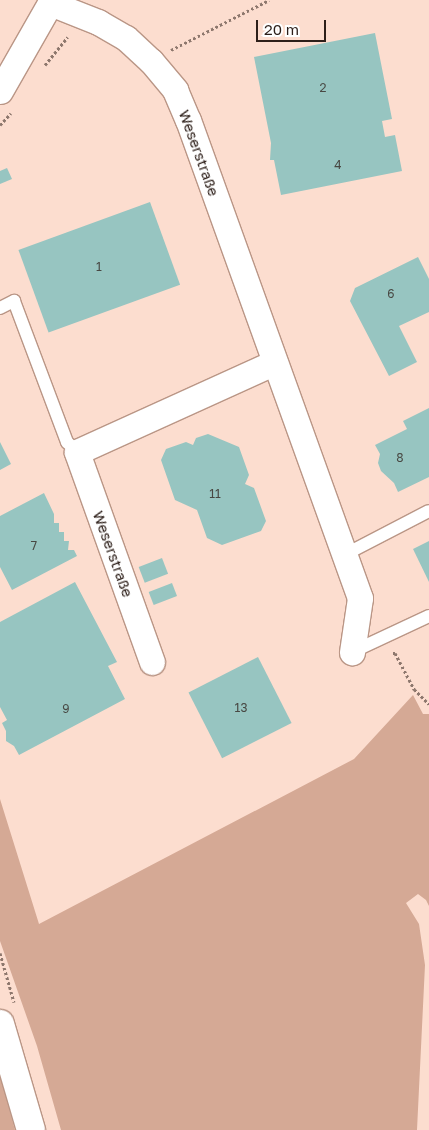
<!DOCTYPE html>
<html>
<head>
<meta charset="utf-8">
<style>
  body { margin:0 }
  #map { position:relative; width:429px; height:1130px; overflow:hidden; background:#fcddcf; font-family:"Golos Text",sans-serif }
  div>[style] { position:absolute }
  .green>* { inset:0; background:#d5a995 }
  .building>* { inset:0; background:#97c5c1; transform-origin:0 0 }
  .path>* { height:3px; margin-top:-1.5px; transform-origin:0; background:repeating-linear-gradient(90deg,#8d776d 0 2.5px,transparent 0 5px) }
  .roads { filter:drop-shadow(1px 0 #ba9686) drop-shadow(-1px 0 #ba9686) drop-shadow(0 1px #ba9686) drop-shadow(0 -1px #ba9686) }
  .service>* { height:12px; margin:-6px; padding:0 6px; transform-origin:6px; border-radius:6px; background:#fff }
  .minor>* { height:25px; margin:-12.5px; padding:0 12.5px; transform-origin:12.5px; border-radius:12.5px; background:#fff }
  .secondary>* { height:28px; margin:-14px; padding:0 14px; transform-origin:14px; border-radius:14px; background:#fff }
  span { translate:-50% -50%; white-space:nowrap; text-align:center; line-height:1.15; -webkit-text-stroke:4.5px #fff; paint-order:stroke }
  .number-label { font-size:12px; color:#484843 }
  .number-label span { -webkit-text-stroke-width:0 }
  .street-label { font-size:15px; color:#2d1f19 }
  .scale { position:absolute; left:256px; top:20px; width:70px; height:22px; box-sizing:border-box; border:2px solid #2d1f19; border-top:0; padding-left:6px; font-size:15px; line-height:18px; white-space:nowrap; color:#2d1f19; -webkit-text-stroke:4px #fff; paint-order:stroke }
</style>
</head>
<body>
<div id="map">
  <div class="green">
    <div style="clip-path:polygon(413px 695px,423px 714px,429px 714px,429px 906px,426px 900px,418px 894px,406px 903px,419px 924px,425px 965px,417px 1130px,61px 1130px,37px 1046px,0 941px,0 799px,39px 924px,354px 759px)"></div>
    <div style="clip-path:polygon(0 1075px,15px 1130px,0 1130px)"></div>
  </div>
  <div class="building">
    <div style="clip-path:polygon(375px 33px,392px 119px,382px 121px,385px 137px,395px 135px,402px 171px,281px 195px,274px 160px,270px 160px,271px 143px,254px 57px)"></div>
    <div style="clip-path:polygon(7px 168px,12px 179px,0 184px,0 171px)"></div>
    <div style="left:150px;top:202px;width:88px;height:140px;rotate:70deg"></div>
    <div style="clip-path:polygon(418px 257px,429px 279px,429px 312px,399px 326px,417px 362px,389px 376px,350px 301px,355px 288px)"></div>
    <div style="clip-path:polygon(429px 408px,429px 477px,398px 492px,394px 483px,381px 471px,378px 463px,380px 454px,375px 445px,407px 429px,403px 421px)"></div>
    <div style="clip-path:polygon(208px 434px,239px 447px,249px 475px,245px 484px,254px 488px,266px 521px,261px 531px,222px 545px,207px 538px,197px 510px,175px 500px,161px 460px,166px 449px,186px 442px,193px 445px,196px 438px)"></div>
    <div style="clip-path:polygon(0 442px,11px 464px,0 470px)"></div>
    <div style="clip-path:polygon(44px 493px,54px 514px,54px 523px,59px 523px,59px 532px,64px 532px,64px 541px,69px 541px,68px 550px,74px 550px,77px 556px,12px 590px,0 567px,0 516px)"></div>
    <div style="clip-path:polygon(429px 541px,429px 582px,413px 549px)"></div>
    <div style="left:162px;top:558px;width:17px;height:25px;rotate:69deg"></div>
    <div style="clip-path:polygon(75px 582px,117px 662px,108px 666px,125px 699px,19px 755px,14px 746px,6px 741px,6px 731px,2px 723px,7px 720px,0 707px,0 622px)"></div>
    <div style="left:172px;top:583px;width:14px;height:25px;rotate:69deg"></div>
    <div style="left:258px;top:657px;width:74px;height:78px;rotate:63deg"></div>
  </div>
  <div class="path">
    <div style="left:171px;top:50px;width:110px;rotate:-27deg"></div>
    <div style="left:45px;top:65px;width:36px;rotate:-51deg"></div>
    <div style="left:0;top:125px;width:16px;rotate:-47deg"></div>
    <div style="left:393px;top:653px;width:2px"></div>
    <div style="left:395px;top:653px;width:41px;rotate:62.2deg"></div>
    <div style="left:414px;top:689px;width:21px;rotate:45deg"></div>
    <div style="left:0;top:953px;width:51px;rotate:74.1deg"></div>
  </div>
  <div class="roads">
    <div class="service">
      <div style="left:0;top:308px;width:16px;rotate:-27deg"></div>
      <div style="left:14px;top:301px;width:151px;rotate:69.4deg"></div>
      <div style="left:67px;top:442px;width:14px;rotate:45deg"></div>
      <div style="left:346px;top:554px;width:93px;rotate:-27.4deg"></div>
      <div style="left:352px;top:652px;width:85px;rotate:-25.1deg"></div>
    </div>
    <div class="minor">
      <div style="left:50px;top:3px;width:52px;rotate:21.6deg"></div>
      <div style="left:98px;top:22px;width:32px;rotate:30deg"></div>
      <div style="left:126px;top:38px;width:34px;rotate:43deg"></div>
      <div style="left:151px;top:61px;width:38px;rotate:50deg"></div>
      <div style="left:175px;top:90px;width:33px;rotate:67deg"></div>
      <div style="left:188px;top:120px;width:508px;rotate:70.21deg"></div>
      <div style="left:360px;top:598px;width:55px;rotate:98.4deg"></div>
      <div style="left:0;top:91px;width:105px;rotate:-60.3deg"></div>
      <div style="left:152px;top:662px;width:223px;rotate:-109.7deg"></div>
      <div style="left:77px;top:452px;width:217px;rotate:-24.4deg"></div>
    </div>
    <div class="secondary">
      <div style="left:0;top:1024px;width:110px;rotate:73.7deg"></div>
    </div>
  </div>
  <div class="number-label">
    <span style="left:323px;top:88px">2</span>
    <span style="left:338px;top:165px">4</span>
    <span style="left:99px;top:267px">1</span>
    <span style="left:391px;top:294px">6</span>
    <span style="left:400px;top:458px">8</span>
    <span style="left:215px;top:494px">11</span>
    <span style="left:34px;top:546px">7</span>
    <span style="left:241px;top:708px">13</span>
    <span style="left:66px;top:709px">9</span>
  </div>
  <div class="street-label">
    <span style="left:199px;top:153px;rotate:70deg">Weserstraße</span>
    <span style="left:113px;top:554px;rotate:70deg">Weserstraße</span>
  </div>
  <div class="scale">20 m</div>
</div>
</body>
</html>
